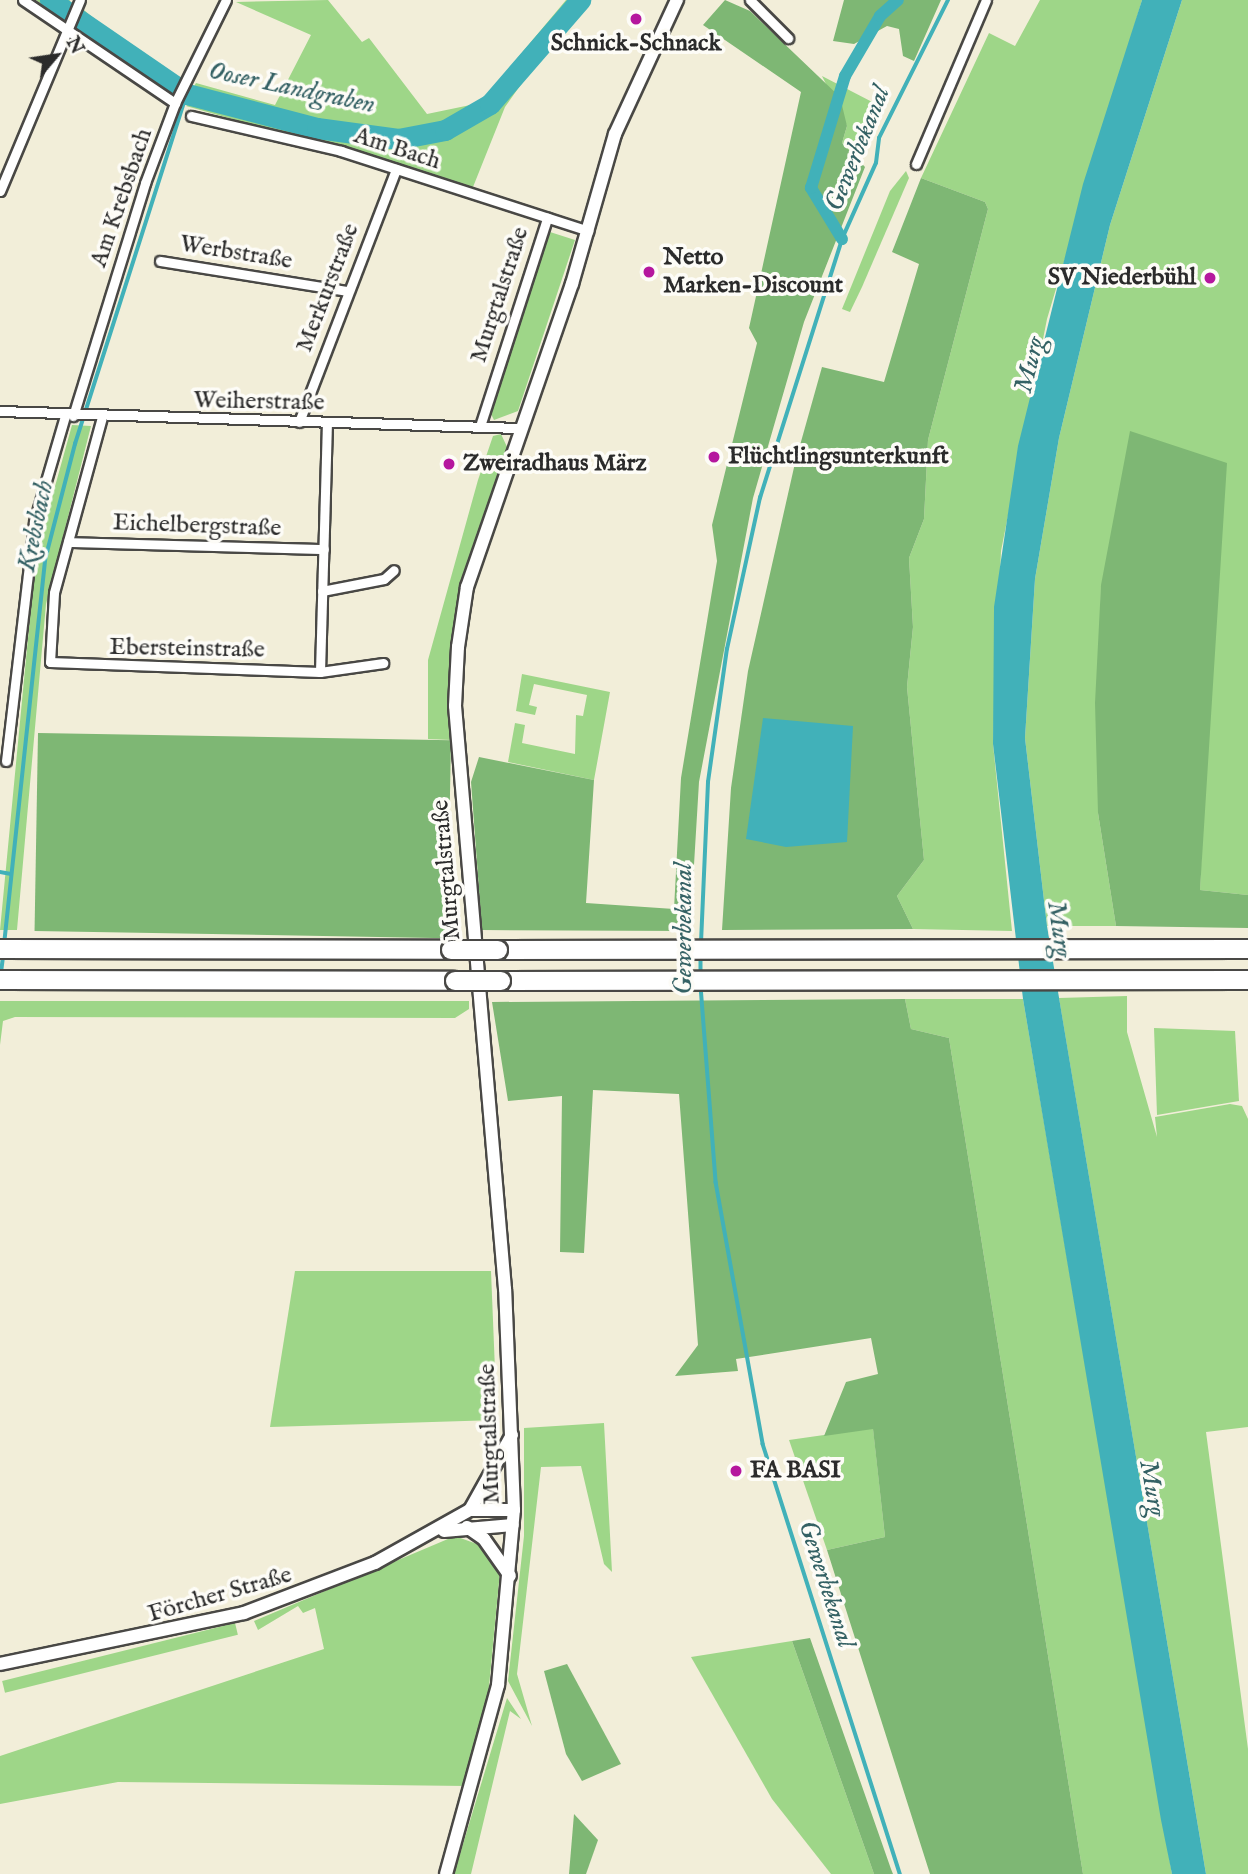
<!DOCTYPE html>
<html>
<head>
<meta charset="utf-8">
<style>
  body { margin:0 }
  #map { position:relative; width:1248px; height:1874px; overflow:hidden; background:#f2eed9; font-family:"IM FELL English",serif }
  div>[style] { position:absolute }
  .green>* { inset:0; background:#9ed688; transform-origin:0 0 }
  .forest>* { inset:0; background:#7eb774; transform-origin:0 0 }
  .water>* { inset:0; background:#41b1b9 }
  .stream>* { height:3.5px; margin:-1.75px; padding:0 1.75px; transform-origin:1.75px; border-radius:1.75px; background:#41b1b9 }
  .canal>* { height:12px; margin:-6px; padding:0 6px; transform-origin:6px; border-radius:6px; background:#41b1b9 }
  .river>* { height:21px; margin:-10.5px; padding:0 10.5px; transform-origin:10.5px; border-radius:10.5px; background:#41b1b9 }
  .roads { filter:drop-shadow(2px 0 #494845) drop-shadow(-2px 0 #494845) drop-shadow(0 2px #494845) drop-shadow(0 -2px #494845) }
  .street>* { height:9px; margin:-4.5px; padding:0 4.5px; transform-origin:4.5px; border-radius:4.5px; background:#fff }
  .secondary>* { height:12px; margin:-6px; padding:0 6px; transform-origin:6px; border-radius:6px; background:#fff }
  .highway>* { height:18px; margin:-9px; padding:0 9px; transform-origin:9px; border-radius:9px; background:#fff }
  .bridges { filter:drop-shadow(2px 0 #494845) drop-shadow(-2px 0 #494845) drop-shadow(0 2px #494845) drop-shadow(0 -2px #494845) }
  .highway-bridge>* { height:18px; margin:-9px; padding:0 9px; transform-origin:9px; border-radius:9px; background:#fff }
  .dots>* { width:19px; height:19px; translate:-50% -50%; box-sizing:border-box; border:4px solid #fdfcf7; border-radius:50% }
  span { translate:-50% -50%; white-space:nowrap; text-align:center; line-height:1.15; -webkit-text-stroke:7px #fdfcf7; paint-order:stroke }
  .poi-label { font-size:24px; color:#2b2b2b; font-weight:700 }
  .left { translate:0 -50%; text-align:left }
  .right { translate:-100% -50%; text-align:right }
  .street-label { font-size:24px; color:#2b2b2b }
  .water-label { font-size:26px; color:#346164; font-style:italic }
  .north { position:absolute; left:21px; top:21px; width:70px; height:70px; -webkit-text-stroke:5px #fdfcf7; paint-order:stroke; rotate:61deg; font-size:19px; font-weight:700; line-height:28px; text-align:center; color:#2b2b2b }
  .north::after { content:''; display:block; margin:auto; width:24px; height:32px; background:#2b2b2b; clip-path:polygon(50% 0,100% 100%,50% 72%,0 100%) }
</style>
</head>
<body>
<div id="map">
  <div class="green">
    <div style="clip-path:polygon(36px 0,70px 0,62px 20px)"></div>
    <div style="clip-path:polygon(328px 0,362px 42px,369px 38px,427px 114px,480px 103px,566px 0,573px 0,487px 101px,434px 129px,362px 131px,191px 91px,196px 83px,275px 105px,311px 35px,236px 2px)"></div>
    <div style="clip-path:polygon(1040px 0,1142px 0,1047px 319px,1001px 551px,993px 744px,1012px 931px,913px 929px,897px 896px,924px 860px,907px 687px,913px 627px,909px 558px,924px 519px,928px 440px,988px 209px,985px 202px,921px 178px,989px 33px,1015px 46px)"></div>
    <div style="clip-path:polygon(1182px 0,1248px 0,1248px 895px,1200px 890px,1206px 743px,1101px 585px,1098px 813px,1116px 926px,1047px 926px,1025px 738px,1035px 579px,1059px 438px,1110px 225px)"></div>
    <div style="clip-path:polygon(84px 10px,127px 47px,178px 78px,172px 93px,74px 32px)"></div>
    <div style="clip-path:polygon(544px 52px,505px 107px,473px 187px,186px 106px,194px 101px,330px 135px,410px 144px,439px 138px,491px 112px)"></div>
    <div style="clip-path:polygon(822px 76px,878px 105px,859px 162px,842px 143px,847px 126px)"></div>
    <div style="clip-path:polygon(906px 171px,909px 178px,862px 287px,850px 312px,842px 309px,890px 191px)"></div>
    <div style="clip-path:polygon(550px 232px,575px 240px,518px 411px,494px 420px,490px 412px)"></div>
    <div style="clip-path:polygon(72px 425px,91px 426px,46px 604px,17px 930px,0 930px,36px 555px)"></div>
    <div style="clip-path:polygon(501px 434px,508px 449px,457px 615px,451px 740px,428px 739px,428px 660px,478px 480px,493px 436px)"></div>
    <div style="clip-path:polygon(522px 674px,610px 692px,594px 780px,508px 762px,515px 723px,525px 725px,522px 743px,575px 754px,576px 715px,583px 716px,587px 695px,534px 684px,529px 705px,537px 707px,535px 715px,516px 711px)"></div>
    <div style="clip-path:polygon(1127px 996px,1127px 1032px,1157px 1137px,1155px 1117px,1230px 1104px,1242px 1106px,1248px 1119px,1248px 1427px,1206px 1432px,1248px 1749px,1248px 1874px,1206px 1874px,1059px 998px)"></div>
    <div style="clip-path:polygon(905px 999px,1023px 999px,1172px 1874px,1083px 1874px,949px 1038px,911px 1029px)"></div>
    <div style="clip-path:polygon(0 1001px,469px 1001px,469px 1009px,455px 1018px,15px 1017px,3px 1021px,0 1045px)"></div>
    <div style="clip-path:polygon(1154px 1028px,1235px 1031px,1239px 1101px,1157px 1115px)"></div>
    <div style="clip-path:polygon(295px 1271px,491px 1271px,497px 1420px,270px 1427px)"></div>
    <div style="clip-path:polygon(604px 1423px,612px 1572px,604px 1564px,581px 1466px,541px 1467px,517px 1674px,532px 1726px,508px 1681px,524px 1536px,524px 1428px)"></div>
    <div style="clip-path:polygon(873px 1428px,885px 1537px,827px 1550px,789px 1440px)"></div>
    <div style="clip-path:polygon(455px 1536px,485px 1547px,500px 1572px,485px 1728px,467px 1786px,118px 1782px,0 1804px,0 1756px,324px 1649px,315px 1608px,303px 1613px,298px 1606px,258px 1630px,254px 1621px)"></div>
    <div style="left:235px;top:1623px;width:12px;height:240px;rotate:76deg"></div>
    <div style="clip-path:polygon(792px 1641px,874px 1874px,831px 1874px,772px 1799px,691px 1657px)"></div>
    <div style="clip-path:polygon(507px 1698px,521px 1719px,510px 1711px,471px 1874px,454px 1874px)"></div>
  </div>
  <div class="forest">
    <div style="clip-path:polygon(725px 0,750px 11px,840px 97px,847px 126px,842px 143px,865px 167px,804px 322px,753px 498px,699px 782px,690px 931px,482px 930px,471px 782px,479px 757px,594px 780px,586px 903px,674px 909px,681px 778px,717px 561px,712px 525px,757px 343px,749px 328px,801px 92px,703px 25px)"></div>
    <div style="clip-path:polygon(844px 0,941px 0,914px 61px,903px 56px,899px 29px,887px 26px,854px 44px,833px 41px)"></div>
    <div style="clip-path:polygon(921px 178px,985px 202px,988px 209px,928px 440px,924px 519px,909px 558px,913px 627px,907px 687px,924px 860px,897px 896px,913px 929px,722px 930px,731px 788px,748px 671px,795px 463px,822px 367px,884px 382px,919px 264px,892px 252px)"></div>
    <div style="clip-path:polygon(1130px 431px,1227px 463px,1200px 890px,1248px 895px,1248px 928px,1116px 926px,1098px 813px,1095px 703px,1101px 585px)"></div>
    <div style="left:38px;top:733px;width:413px;height:198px;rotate:1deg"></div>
    <div style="clip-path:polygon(905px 999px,911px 1029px,949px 1038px,1083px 1874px,930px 1874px,827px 1550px,885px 1537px,873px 1429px,824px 1436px,846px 1382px,878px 1374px,871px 1338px,736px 1359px,738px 1371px,675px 1376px,698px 1345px,679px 1094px,593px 1090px,584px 1253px,560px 1252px,562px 1096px,508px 1101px,492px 1002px)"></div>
    <div style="clip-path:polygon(810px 1638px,891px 1869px,893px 1874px,874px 1874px,792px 1641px)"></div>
    <div style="clip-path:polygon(567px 1664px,621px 1764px,582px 1781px,566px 1754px,544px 1671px)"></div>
    <div style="clip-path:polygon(574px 1814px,598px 1840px,586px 1874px,569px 1874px)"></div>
  </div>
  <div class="water">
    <div style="clip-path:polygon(1142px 0,1182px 0,1110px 225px,1059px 438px,1035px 579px,1025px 738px,1047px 926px,1206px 1874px,1172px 1874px,1161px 1820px,1023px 999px,993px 744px,994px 607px,1018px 446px,1083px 184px)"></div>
    <div style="clip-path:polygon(763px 718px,853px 726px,847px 842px,786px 847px,746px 839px)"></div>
  </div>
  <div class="stream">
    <div style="left:0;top:872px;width:11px;rotate:10deg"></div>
    <div style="left:701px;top:943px;width:161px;rotate:-87.5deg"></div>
    <div style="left:708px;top:782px;width:134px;rotate:-81.9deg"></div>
    <div style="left:727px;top:649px;width:155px;rotate:-77.7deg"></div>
    <div style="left:760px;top:498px;width:272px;rotate:-72.4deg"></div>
    <div style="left:842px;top:239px;width:83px;rotate:-65.9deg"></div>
    <div style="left:876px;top:163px;width:25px;rotate:-83deg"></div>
    <div style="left:879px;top:138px;width:154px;rotate:-63.4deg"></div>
    <div style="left:4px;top:945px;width:387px;rotate:-83.9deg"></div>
    <div style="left:45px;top:560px;width:120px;rotate:-75.5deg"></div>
    <div style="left:75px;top:444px;width:367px;rotate:-72.3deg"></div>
    <div style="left:701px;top:954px;width:20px;rotate:90deg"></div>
    <div style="left:1px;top:973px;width:17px;rotate:-83deg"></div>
    <div style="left:701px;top:986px;width:197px;rotate:85.6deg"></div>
    <div style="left:716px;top:1182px;width:266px;rotate:79.8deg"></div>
    <div style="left:763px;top:1444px;width:451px;rotate:72.3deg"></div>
  </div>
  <div class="canal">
    <div style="left:842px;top:239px;width:60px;rotate:-121.3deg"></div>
    <div style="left:811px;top:188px;width:117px;rotate:-73.1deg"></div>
    <div style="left:845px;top:76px;width:69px;rotate:-59.7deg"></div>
    <div style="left:880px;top:16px;width:24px;rotate:-42deg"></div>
  </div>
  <div class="river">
    <div style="left:50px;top:0;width:166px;rotate:34.5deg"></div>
    <div style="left:187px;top:94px;width:134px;rotate:14.7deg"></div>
    <div style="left:317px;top:128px;width:82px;rotate:7.7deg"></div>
    <div style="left:398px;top:139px;width:48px;rotate:-10.8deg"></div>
    <div style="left:445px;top:130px;width:52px;rotate:-30deg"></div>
    <div style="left:490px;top:104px;width:138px;rotate:-49.1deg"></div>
  </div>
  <div class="roads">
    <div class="street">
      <div style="left:23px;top:0;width:184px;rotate:34.1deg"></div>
      <div style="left:750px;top:0;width:54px;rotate:45deg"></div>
      <div style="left:191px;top:116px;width:154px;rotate:13.1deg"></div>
      <div style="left:341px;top:151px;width:260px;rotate:17.9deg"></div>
      <div style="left:916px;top:164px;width:178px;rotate:-66.9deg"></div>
      <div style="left:0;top:191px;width:207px;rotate:-67.3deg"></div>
      <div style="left:160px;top:261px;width:189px;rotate:9.1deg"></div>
      <div style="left:0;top:411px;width:518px;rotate:1.88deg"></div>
      <div style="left:73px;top:416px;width:244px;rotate:-72.8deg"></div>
      <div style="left:145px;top:183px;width:85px;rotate:-69.4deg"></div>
      <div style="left:175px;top:103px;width:115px;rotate:-63.7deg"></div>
      <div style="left:102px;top:417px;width:182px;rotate:105.3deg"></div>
      <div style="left:54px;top:593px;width:69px;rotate:93.3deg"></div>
      <div style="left:50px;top:662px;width:270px;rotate:2.1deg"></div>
      <div style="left:320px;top:672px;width:64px;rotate:-8.1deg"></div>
      <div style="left:299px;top:422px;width:271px;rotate:-69deg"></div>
      <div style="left:480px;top:426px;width:219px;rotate:-72.1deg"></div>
      <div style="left:68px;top:542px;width:256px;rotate:1.6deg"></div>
      <div style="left:322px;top:591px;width:63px;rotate:-11deg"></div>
      <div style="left:384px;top:579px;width:13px;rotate:-42deg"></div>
      <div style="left:320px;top:672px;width:250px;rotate:-88.4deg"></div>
      <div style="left:6px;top:761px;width:241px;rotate:-83.3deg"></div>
      <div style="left:34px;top:522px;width:110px;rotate:-73.7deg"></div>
    </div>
    <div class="secondary">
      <div style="left:470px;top:1510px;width:86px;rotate:-60.8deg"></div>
      <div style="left:467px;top:1527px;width:21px;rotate:35deg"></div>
      <div style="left:484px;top:1539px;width:45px;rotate:54.9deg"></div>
      <div style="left:444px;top:1531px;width:69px;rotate:-5deg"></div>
      <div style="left:0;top:1664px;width:249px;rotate:-11.8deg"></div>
      <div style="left:244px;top:1613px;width:140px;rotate:-20.9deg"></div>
      <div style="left:375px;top:1563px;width:109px;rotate:-29.2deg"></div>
      <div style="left:470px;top:1510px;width:44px"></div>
      <div style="left:446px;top:1874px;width:196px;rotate:-74.6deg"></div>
      <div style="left:498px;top:1685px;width:176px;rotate:-84.8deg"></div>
      <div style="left:514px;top:1510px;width:221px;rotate:-92.3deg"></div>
      <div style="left:505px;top:1289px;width:585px;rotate:-94.9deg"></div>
      <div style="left:455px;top:706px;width:59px;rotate:-87.1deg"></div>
      <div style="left:458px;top:647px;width:61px;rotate:-81.5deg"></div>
      <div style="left:467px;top:587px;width:321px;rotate:-70.9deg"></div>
      <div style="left:572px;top:284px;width:156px;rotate:-74deg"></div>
      <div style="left:615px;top:134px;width:148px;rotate:-65.2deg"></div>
    </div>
    <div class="highway">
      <div style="left:0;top:949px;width:451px;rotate:0.1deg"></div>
      <div style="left:498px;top:950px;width:750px;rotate:-0.08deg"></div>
      <div style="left:0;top:980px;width:455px;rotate:0.1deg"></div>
      <div style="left:501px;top:981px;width:747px;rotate:-0.08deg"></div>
    </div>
  </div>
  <div class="bridges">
    <div class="highway-bridge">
      <div style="left:451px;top:950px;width:47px"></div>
      <div style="left:455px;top:981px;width:46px"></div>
    </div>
  </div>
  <div class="dots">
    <div style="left:636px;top:19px;background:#b5179e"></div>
    <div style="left:649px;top:272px;background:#b5179e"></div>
    <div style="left:1210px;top:278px;background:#b5179e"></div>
    <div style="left:714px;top:457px;background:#b5179e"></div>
    <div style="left:449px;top:464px;background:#b5179e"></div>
    <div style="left:736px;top:1471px;background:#b5179e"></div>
  </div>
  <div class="poi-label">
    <span style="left:636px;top:44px">Schnick-Schnack</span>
    <span class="left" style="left:663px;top:272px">Netto<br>Marken-Discount</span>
    <span class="right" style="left:1196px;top:278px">SV Niederbühl</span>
    <span class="left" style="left:728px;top:457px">Flüchtlingsunterkunft</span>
    <span class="left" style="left:463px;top:464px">Zweiradhaus März</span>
    <span class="left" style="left:750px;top:1471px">FA BASI</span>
  </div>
  <div class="street-label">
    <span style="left:397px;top:149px;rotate:18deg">Am Bach</span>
    <span style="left:122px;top:198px;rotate:-71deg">Am Krebsbach</span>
    <span style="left:236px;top:253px;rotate:9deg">Werbstraße</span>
    <span style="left:328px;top:288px;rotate:-69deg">Merkurstraße</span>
    <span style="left:500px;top:295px;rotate:-72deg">Murgtalstraße</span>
    <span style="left:259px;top:402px;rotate:1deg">Weiherstraße</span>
    <span style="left:197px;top:526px;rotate:2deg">Eichelbergstraße</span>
    <span style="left:187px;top:649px;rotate:1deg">Ebersteinstraße</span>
    <span style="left:447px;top:870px;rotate:-95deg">Murgtalstraße</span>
    <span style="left:490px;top:1434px;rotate:-92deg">Murgtalstraße</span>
    <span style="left:220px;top:1595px;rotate:-16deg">Förcher Straße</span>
  </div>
  <div class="water-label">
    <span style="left:292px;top:88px;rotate:12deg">Ooser Landgraben</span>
    <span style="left:858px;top:149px;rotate:-68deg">Gewerbekanal</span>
    <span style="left:1030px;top:365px;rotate:-76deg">Murg</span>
    <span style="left:36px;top:526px;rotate:-78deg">Krebsbach</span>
    <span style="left:684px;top:929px;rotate:-90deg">Gewerbekanal</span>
    <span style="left:1059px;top:929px;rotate:82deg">Murg</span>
    <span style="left:1152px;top:1488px;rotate:80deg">Murg</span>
    <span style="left:826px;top:1584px;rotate:72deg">Gewerbekanal</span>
  </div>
  <div class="north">N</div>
</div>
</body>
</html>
